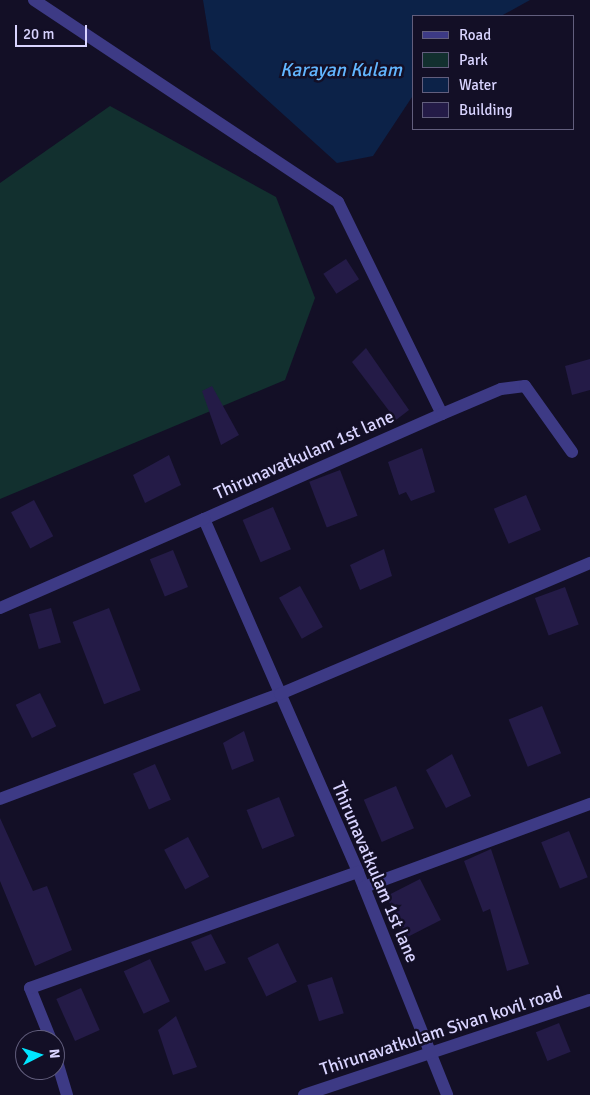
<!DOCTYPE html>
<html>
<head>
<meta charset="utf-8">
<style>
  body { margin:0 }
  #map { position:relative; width:590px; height:1095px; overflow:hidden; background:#130f26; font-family:Signika,sans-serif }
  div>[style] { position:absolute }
  .green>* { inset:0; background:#12302f }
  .water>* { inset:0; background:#0c2248 }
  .building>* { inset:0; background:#241b47; transform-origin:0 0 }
  .street>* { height:12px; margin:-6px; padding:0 6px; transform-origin:6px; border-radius:6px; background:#3d3a85 }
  span { translate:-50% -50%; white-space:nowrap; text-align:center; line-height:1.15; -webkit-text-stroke:5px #130f26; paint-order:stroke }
  .street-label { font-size:18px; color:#d9d4ff }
  .water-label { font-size:19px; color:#62b6ff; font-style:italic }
  .legend { position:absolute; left:412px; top:15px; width:162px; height:115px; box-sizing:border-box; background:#130f26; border:1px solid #625e7d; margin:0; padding:6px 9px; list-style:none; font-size:15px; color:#d9d4ff }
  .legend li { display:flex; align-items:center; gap:10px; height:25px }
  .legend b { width:25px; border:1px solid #625e7d }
  .north { position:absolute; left:15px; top:1030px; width:50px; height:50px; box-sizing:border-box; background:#130f26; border:1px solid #625e7d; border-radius:50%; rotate:85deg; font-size:14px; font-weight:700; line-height:20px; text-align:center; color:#d9d4ff }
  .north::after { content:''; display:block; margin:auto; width:18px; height:22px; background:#00e5ff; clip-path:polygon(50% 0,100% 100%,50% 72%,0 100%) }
  .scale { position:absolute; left:15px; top:25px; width:72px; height:22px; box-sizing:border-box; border:2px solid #d9d4ff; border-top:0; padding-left:6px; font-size:15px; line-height:18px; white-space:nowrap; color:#d9d4ff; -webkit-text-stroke:4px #130f26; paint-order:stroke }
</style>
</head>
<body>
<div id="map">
  <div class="green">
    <div style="clip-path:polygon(110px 106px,276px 197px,315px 298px,285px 380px,0 499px,0 183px)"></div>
  </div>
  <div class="water">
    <div style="clip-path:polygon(203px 0,530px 0,501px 16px,414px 16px,414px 94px,373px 156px,337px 163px,211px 49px)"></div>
  </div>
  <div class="building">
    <div style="left:346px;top:259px;width:24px;height:27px;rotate:57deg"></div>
    <div style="clip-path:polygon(366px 348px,409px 410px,396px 420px,352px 362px)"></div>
    <div style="clip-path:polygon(590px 359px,590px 390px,572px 395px,565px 366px)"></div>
    <div style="clip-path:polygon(212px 386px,239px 435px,221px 445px,202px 391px)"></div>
    <div style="clip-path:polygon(422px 448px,435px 492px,411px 501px,406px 492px,399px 495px,388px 462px)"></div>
    <div style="clip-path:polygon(169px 455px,181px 485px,145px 503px,133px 475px)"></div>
    <div style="left:340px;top:470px;width:49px;height:33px;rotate:69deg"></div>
    <div style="left:526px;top:495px;width:38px;height:35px;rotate:67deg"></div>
    <div style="left:34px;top:500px;width:41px;height:26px;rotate:62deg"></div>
    <div style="left:273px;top:507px;width:46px;height:33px;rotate:67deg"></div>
    <div style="clip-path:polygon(384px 549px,392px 576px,360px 590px,350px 565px)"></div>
    <div style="left:173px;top:550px;width:40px;height:25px;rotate:68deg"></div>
    <div style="left:300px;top:586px;width:47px;height:24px;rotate:61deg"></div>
    <div style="left:565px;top:587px;width:40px;height:32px;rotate:70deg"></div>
    <div style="left:51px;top:608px;width:36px;height:23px;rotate:74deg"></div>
    <div style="left:109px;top:608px;width:88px;height:39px;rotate:69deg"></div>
    <div style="left:40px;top:693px;width:37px;height:27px;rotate:64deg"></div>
    <div style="left:542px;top:706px;width:51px;height:36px;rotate:68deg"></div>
    <div style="clip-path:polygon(244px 731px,254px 761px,232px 770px,223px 743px)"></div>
    <div style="clip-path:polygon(452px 754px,471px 796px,446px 808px,426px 770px)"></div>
    <div style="left:155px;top:764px;width:39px;height:24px;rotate:66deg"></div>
    <div style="left:396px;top:786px;width:46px;height:35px;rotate:67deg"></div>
    <div style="left:279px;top:797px;width:42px;height:35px;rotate:68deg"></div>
    <div style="clip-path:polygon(0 818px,33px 891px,47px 886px,72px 950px,35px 966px,0 881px)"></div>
    <div style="left:569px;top:831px;width:50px;height:30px;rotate:68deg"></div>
    <div style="left:188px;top:837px;width:45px;height:27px;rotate:62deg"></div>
    <div style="clip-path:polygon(491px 849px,529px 964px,507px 971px,490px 909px,483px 912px,464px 861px)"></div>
    <div style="left:420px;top:879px;width:46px;height:38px;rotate:63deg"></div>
    <div style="clip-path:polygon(211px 934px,226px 963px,205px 971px,191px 942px)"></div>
    <div style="left:278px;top:943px;width:43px;height:34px;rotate:64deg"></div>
    <div style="left:150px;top:959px;width:47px;height:29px;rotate:65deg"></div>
    <div style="left:332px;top:977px;width:38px;height:26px;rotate:72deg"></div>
    <div style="left:81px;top:988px;width:46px;height:27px;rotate:66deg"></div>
    <div style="clip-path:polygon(176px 1016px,197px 1067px,173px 1075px,158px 1030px)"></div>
    <div style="left:559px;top:1023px;width:31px;height:25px;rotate:68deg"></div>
  </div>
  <div class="street">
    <div style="left:34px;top:0;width:365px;rotate:33.6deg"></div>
    <div style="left:338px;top:202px;width:236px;rotate:63.9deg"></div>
    <div style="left:442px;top:414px;width:260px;rotate:156.2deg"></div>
    <div style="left:204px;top:519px;width:385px;rotate:66.4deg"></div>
    <div style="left:358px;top:872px;width:240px;rotate:68.2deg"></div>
    <div style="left:442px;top:414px;width:64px;rotate:-23deg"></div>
    <div style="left:501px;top:389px;width:24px;rotate:-7deg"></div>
    <div style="left:525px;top:386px;width:81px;rotate:54.5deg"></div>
    <div style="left:0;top:608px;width:223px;rotate:-23.6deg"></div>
    <div style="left:0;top:799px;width:299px;rotate:-20.6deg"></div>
    <div style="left:280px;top:694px;width:337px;rotate:-22.9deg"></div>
    <div style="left:364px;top:887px;width:241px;rotate:-20.2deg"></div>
    <div style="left:51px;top:1040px;width:56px;rotate:-112deg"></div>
    <div style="left:30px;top:988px;width:348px;rotate:-19.5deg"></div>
    <div style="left:55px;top:1055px;width:42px;rotate:73.3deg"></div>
    <div style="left:304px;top:1095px;width:301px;rotate:-18.4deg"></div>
  </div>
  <div class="street-label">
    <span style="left:304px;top:455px;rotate:-24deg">Thirunavatkulam 1st lane</span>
    <span style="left:375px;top:872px;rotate:67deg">Thirunavatkulam 1st lane</span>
    <span style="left:441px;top:1031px;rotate:-18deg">Thirunavatkulam Sivan kovil road</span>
  </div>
  <div class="water-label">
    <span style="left:341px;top:71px">Karayan Kulam</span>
  </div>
  <ul class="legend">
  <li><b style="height:6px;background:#3d3a85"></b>Road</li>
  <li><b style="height:14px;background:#12302f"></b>Park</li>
  <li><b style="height:14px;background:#0c2248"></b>Water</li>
  <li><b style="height:14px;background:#241b47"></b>Building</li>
  </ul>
  <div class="north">N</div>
  <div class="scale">20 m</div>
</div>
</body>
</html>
